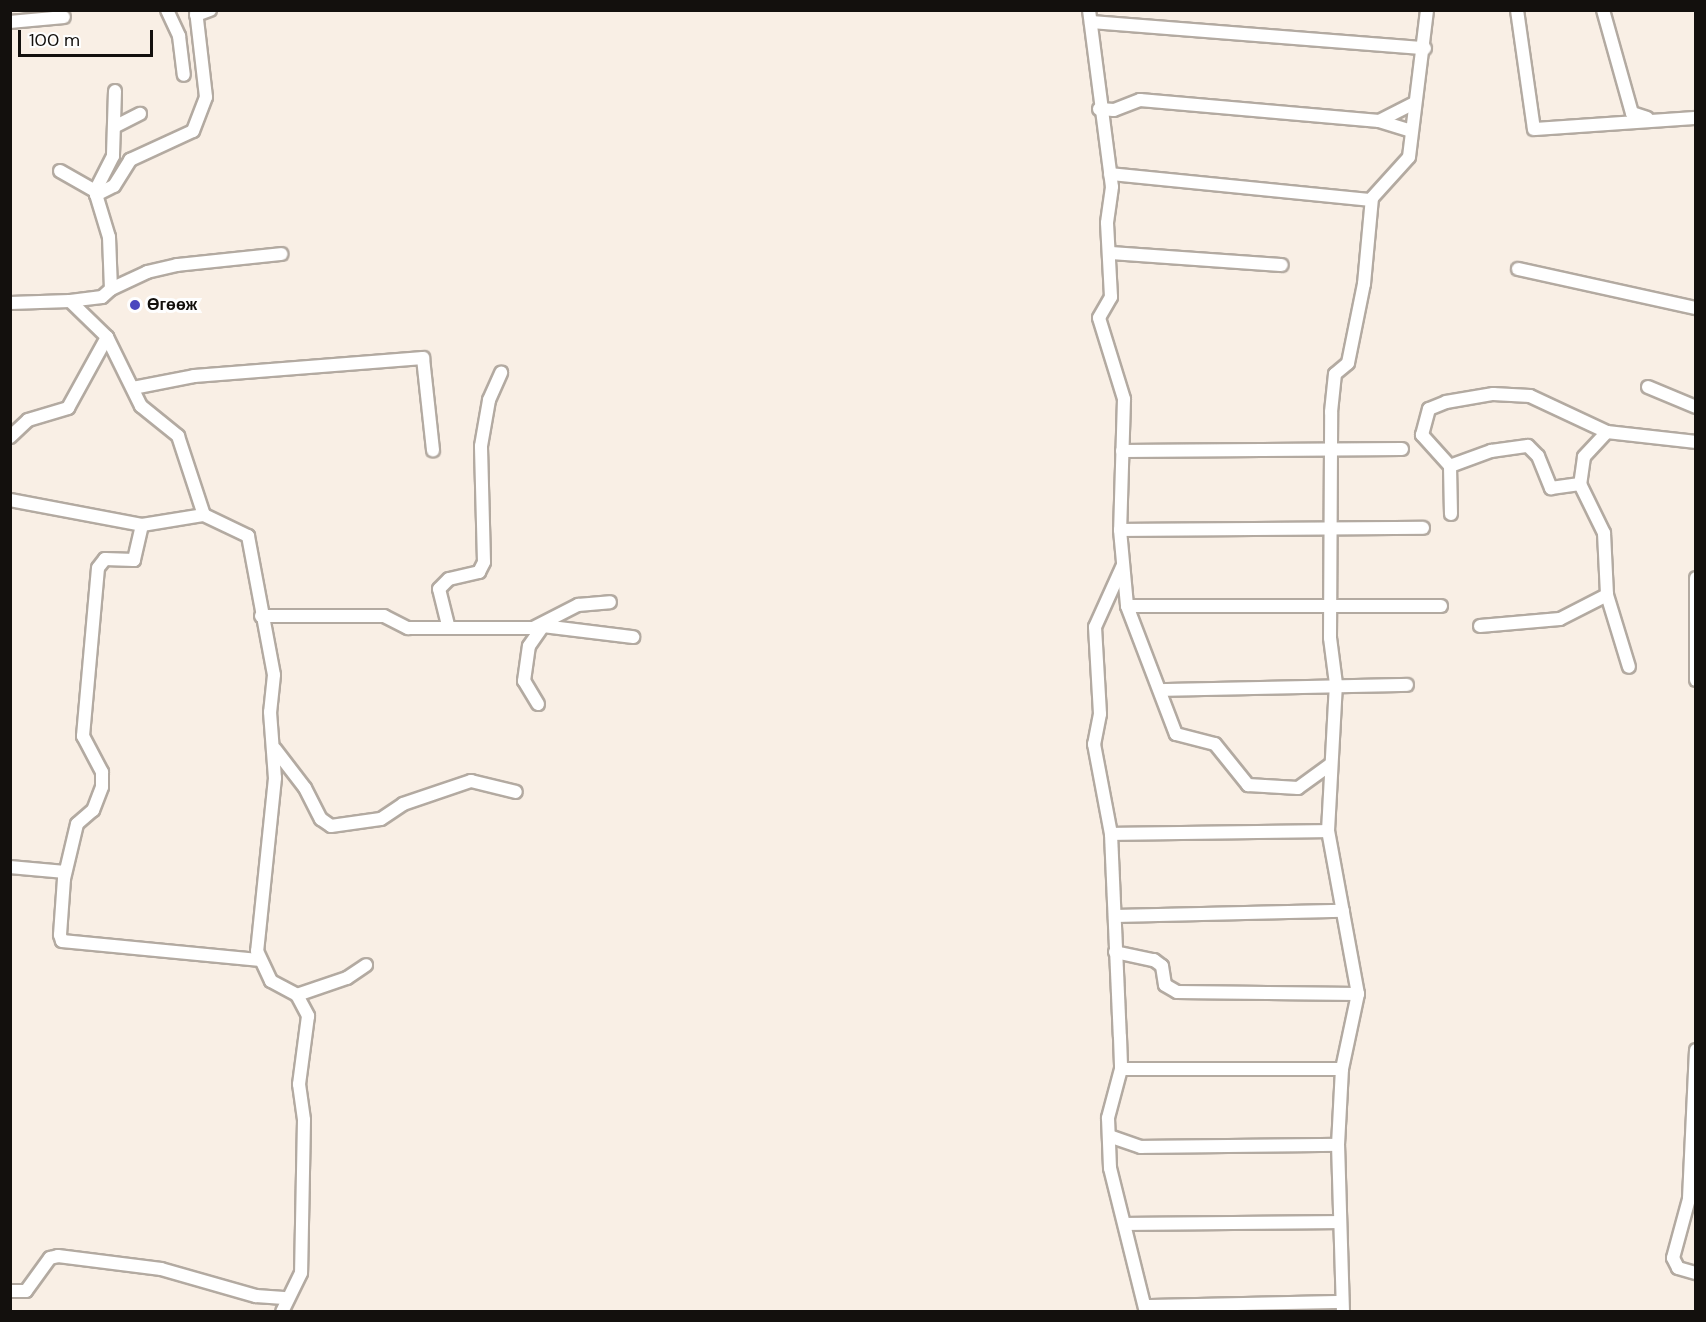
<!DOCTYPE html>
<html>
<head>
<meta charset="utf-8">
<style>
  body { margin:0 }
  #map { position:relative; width:1706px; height:1322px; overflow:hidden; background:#f9efe5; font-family:"DM Sans",sans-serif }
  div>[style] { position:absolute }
  .roads { filter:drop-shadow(2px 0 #b3aaa1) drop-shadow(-2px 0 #b3aaa1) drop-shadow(0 2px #b3aaa1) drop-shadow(0 -2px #b3aaa1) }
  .minor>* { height:12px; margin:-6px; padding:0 6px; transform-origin:6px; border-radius:6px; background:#fff }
  .dots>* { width:16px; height:16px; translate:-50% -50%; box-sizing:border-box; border:3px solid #fefefe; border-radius:50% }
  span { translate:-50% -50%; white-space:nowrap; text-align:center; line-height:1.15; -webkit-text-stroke:6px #fefefe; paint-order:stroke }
  .poi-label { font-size:16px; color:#13100d; font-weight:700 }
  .left { translate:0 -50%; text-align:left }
  .frame { position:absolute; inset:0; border:12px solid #13100d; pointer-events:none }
  .scale { position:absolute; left:18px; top:30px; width:135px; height:27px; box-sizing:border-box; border:3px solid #13100d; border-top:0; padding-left:8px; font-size:18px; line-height:21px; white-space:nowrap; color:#13100d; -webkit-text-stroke:4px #fefefe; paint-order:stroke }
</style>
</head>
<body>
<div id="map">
  <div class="roads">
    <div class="minor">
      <div style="left:167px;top:10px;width:29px;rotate:65deg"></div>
      <div style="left:179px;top:36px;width:39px;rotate:83deg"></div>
      <div style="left:1089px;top:10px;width:178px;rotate:82.6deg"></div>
      <div style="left:1112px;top:187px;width:36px;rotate:98deg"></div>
      <div style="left:1107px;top:223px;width:74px;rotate:86.9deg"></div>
      <div style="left:1111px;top:297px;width:24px;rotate:120deg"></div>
      <div style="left:1099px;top:318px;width:85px;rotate:72.8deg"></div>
      <div style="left:1124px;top:399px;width:131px;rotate:91.7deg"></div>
      <div style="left:1120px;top:530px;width:76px;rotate:84.7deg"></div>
      <div style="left:1127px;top:606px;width:137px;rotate:69.1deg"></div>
      <div style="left:1176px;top:734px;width:40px;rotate:14.4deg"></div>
      <div style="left:1215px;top:744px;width:53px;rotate:51.2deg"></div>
      <div style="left:1248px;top:785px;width:50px;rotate:3.4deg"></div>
      <div style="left:1298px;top:788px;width:39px;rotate:-36deg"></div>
      <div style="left:1517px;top:10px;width:120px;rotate:81.9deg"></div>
      <div style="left:1534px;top:129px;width:162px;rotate:-3.9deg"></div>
      <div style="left:1603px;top:10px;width:107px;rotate:74.3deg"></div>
      <div style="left:1632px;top:113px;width:16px;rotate:18deg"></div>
      <div style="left:196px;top:15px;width:15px;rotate:-20deg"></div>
      <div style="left:10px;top:22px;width:54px;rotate:-5.3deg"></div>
      <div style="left:1091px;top:22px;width:335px;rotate:4.5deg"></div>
      <div style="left:115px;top:91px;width:65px;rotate:91.8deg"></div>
      <div style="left:113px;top:156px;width:39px;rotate:117deg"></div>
      <div style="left:95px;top:191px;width:48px;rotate:73.1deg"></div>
      <div style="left:109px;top:237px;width:52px;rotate:87.8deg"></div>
      <div style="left:111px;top:289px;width:12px;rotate:138deg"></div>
      <div style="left:102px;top:297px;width:32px;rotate:173deg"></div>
      <div style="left:70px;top:301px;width:52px;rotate:44.2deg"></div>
      <div style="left:107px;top:337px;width:77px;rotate:63.8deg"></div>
      <div style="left:141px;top:406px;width:48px;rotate:39deg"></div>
      <div style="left:178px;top:436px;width:83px;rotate:71.8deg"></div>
      <div style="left:204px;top:515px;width:49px;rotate:25.5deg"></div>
      <div style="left:248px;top:536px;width:141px;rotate:79.4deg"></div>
      <div style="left:274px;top:675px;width:37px;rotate:96deg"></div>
      <div style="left:270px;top:712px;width:66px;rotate:85.7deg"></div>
      <div style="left:275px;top:778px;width:174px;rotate:95.9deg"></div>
      <div style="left:257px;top:951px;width:33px;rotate:65deg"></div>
      <div style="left:271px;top:981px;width:30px;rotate:28deg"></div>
      <div style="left:297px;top:995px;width:24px;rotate:62deg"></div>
      <div style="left:308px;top:1016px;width:69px;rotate:97.5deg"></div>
      <div style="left:299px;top:1084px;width:36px;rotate:82deg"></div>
      <div style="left:304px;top:1120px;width:153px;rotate:91.1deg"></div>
      <div style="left:301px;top:1273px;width:43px;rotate:116deg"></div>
      <div style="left:1099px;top:109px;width:15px;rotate:4deg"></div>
      <div style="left:1114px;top:110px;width:28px;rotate:-21deg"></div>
      <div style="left:1140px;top:100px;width:240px;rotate:5deg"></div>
      <div style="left:1379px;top:121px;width:34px;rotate:17deg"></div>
      <div style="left:1379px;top:121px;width:38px;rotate:-27deg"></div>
      <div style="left:116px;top:126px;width:27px;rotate:-27deg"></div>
      <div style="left:60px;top:171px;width:40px;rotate:29.7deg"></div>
      <div style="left:1110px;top:174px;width:262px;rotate:5.7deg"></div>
      <div style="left:96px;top:195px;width:20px;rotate:-27deg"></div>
      <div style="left:114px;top:186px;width:31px;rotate:-58deg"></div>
      <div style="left:130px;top:160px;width:69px;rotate:-24.7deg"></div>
      <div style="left:193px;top:131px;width:36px;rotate:-69deg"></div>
      <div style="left:206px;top:97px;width:88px;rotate:-96.6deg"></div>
      <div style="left:1110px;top:253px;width:172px;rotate:4deg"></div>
      <div style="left:1518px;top:269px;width:182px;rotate:12.4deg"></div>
      <div style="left:111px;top:289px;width:40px;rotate:-25deg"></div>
      <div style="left:147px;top:272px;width:31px;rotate:-13deg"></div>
      <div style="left:177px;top:265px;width:105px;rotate:-6deg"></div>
      <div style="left:10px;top:303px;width:60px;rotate:-1.9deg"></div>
      <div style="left:1648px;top:387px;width:52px;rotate:22.6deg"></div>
      <div style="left:133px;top:388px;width:62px;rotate:-11.1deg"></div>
      <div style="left:194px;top:376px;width:230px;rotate:-4.5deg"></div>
      <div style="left:423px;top:358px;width:93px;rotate:83.8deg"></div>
      <div style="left:1607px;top:432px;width:34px;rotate:133deg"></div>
      <div style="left:1584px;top:457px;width:27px;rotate:98deg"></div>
      <div style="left:1580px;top:484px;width:55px;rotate:63.9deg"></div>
      <div style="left:1604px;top:533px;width:62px;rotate:87.2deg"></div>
      <div style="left:1607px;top:595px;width:75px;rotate:73deg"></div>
      <div style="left:10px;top:437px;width:25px;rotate:-43deg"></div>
      <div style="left:28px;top:420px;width:42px;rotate:-16.7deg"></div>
      <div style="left:68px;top:408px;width:81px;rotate:-61.2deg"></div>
      <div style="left:1122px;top:451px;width:280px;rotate:-0.4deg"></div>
      <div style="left:1450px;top:466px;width:44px;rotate:-20.1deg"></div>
      <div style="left:1491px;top:451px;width:37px;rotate:-8deg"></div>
      <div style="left:1528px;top:446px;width:14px;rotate:45deg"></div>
      <div style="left:1538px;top:456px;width:35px;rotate:68deg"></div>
      <div style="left:1551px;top:488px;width:29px;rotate:-8deg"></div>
      <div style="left:10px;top:500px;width:134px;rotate:10.7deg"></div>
      <div style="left:142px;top:525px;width:63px;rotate:-9.2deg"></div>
      <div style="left:1451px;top:514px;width:48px;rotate:-91.2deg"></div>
      <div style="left:1450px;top:466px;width:42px;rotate:-132.1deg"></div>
      <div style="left:1422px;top:435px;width:27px;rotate:-75deg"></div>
      <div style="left:1429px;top:409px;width:18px;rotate:-22deg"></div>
      <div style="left:1446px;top:402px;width:48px;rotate:-9.7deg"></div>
      <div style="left:1493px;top:394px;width:37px;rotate:3deg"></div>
      <div style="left:1530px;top:396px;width:85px;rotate:25.1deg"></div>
      <div style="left:1607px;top:432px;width:90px;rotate:6.4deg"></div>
      <div style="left:142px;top:525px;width:36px;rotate:103deg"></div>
      <div style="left:134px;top:560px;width:29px;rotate:-178deg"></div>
      <div style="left:105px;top:559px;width:11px;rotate:128deg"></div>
      <div style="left:98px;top:568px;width:169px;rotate:95.1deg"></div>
      <div style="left:83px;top:736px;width:41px;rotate:62.2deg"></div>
      <div style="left:102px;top:772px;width:15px;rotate:90deg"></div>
      <div style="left:102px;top:787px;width:25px;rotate:111deg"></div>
      <div style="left:93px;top:810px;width:21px;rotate:139deg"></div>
      <div style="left:77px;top:824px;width:57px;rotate:103.3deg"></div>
      <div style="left:64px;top:879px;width:56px;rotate:94.1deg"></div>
      <div style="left:60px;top:935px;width:6px;rotate:72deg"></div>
      <div style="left:62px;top:941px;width:197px;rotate:5.5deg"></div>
      <div style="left:1120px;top:530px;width:303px;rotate:-0.4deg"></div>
      <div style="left:1123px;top:565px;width:68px;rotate:114.3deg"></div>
      <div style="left:1095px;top:627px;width:87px;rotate:86.7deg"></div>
      <div style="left:1100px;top:714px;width:31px;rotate:101deg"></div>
      <div style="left:1094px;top:744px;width:92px;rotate:79.3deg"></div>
      <div style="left:1111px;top:834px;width:203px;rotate:87.5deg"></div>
      <div style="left:1120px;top:1037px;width:32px;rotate:88deg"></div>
      <div style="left:1121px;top:1069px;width:51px;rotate:104.9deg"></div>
      <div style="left:1108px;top:1118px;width:50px;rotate:87.7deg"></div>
      <div style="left:1110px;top:1168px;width:148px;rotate:76deg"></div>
      <div style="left:1696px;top:578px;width:102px;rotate:90deg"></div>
      <div style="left:1127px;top:606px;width:314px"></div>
      <div style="left:261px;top:616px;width:123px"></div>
      <div style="left:384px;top:616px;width:27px;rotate:27deg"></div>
      <div style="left:408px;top:628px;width:125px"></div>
      <div style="left:533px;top:628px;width:51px;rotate:-27.1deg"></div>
      <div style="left:578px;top:605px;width:32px;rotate:-5deg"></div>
      <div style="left:448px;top:625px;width:37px;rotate:-104deg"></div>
      <div style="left:439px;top:589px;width:14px;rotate:-45deg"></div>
      <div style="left:449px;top:579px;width:31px;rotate:-13deg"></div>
      <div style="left:479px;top:572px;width:11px;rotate:-63deg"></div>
      <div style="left:484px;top:562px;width:116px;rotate:-91.5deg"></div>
      <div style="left:481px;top:446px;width:47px;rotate:-80.1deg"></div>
      <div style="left:489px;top:400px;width:30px;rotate:-66deg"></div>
      <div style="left:1480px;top:626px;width:80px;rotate:-5deg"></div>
      <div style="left:1560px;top:619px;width:53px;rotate:-27.1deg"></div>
      <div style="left:1161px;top:690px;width:246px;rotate:-1.2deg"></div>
      <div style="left:538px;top:704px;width:27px;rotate:-121deg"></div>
      <div style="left:524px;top:681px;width:35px;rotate:-82deg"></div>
      <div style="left:529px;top:646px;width:24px;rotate:-55deg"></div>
      <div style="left:543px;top:626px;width:91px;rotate:7deg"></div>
      <div style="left:275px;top:749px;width:49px;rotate:52.4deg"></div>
      <div style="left:305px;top:788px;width:35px;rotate:63deg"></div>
      <div style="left:321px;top:819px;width:12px;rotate:35deg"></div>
      <div style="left:331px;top:826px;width:50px;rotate:-8deg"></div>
      <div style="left:381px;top:819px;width:27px;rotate:-34deg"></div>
      <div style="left:403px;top:804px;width:72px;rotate:-18.7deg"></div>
      <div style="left:471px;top:781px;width:46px;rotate:13.7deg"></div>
      <div style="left:1111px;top:834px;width:217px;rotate:-0.8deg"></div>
      <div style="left:10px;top:867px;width:55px;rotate:5.2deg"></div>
      <div style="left:1115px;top:916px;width:228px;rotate:-1.3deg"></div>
      <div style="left:1115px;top:952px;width:40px;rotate:12deg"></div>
      <div style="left:1154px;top:960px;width:10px;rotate:37deg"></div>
      <div style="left:1162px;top:966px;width:19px;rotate:81deg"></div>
      <div style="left:1165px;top:985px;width:14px;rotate:30deg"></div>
      <div style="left:1177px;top:992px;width:181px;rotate:0.6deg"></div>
      <div style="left:297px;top:995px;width:53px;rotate:-18.8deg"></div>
      <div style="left:347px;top:978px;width:23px;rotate:-34deg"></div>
      <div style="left:1696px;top:1050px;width:149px;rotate:92.7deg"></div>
      <div style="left:1689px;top:1199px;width:61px;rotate:105.2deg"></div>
      <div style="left:1673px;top:1258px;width:11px;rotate:63deg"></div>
      <div style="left:1678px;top:1268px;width:19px;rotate:16deg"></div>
      <div style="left:1121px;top:1069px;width:221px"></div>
      <div style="left:1109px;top:1136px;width:34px;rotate:19deg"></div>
      <div style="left:1141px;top:1147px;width:197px;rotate:-0.6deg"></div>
      <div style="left:1127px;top:1224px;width:212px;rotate:-0.5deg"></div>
      <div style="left:10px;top:1291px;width:16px"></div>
      <div style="left:26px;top:1291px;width:41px;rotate:-54deg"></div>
      <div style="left:50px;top:1258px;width:8px;rotate:-14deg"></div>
      <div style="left:58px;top:1256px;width:104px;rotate:7.2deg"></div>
      <div style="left:161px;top:1269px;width:99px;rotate:15.9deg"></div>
      <div style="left:256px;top:1296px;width:28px;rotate:4deg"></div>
      <div style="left:1145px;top:1306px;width:197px;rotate:-1.2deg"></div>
      <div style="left:1343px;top:1312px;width:167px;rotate:-91.7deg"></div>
      <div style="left:1338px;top:1145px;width:76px;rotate:-87deg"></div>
      <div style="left:1342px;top:1069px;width:77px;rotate:-78deg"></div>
      <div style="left:1358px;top:994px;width:166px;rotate:-100.4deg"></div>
      <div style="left:1328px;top:831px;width:147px;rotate:-86.9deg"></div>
      <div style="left:1336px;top:684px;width:46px;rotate:-97.4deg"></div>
      <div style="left:1330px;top:638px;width:226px;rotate:-89.7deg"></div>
      <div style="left:1331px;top:412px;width:38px;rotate:-84deg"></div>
      <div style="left:1335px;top:374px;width:17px;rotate:-40deg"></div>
      <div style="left:1348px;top:363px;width:81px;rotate:-78.6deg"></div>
      <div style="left:1364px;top:284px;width:86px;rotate:-84.7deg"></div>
      <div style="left:1372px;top:198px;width:55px;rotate:-47.9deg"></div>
      <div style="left:1409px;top:157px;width:148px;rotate:-83deg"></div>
    </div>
  </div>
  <div class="dots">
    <div style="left:135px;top:305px;background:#4b48be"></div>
  </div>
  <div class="poi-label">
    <span class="left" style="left:147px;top:305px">Өгөөж</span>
  </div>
  <div class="frame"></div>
  <div class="scale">100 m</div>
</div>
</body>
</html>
